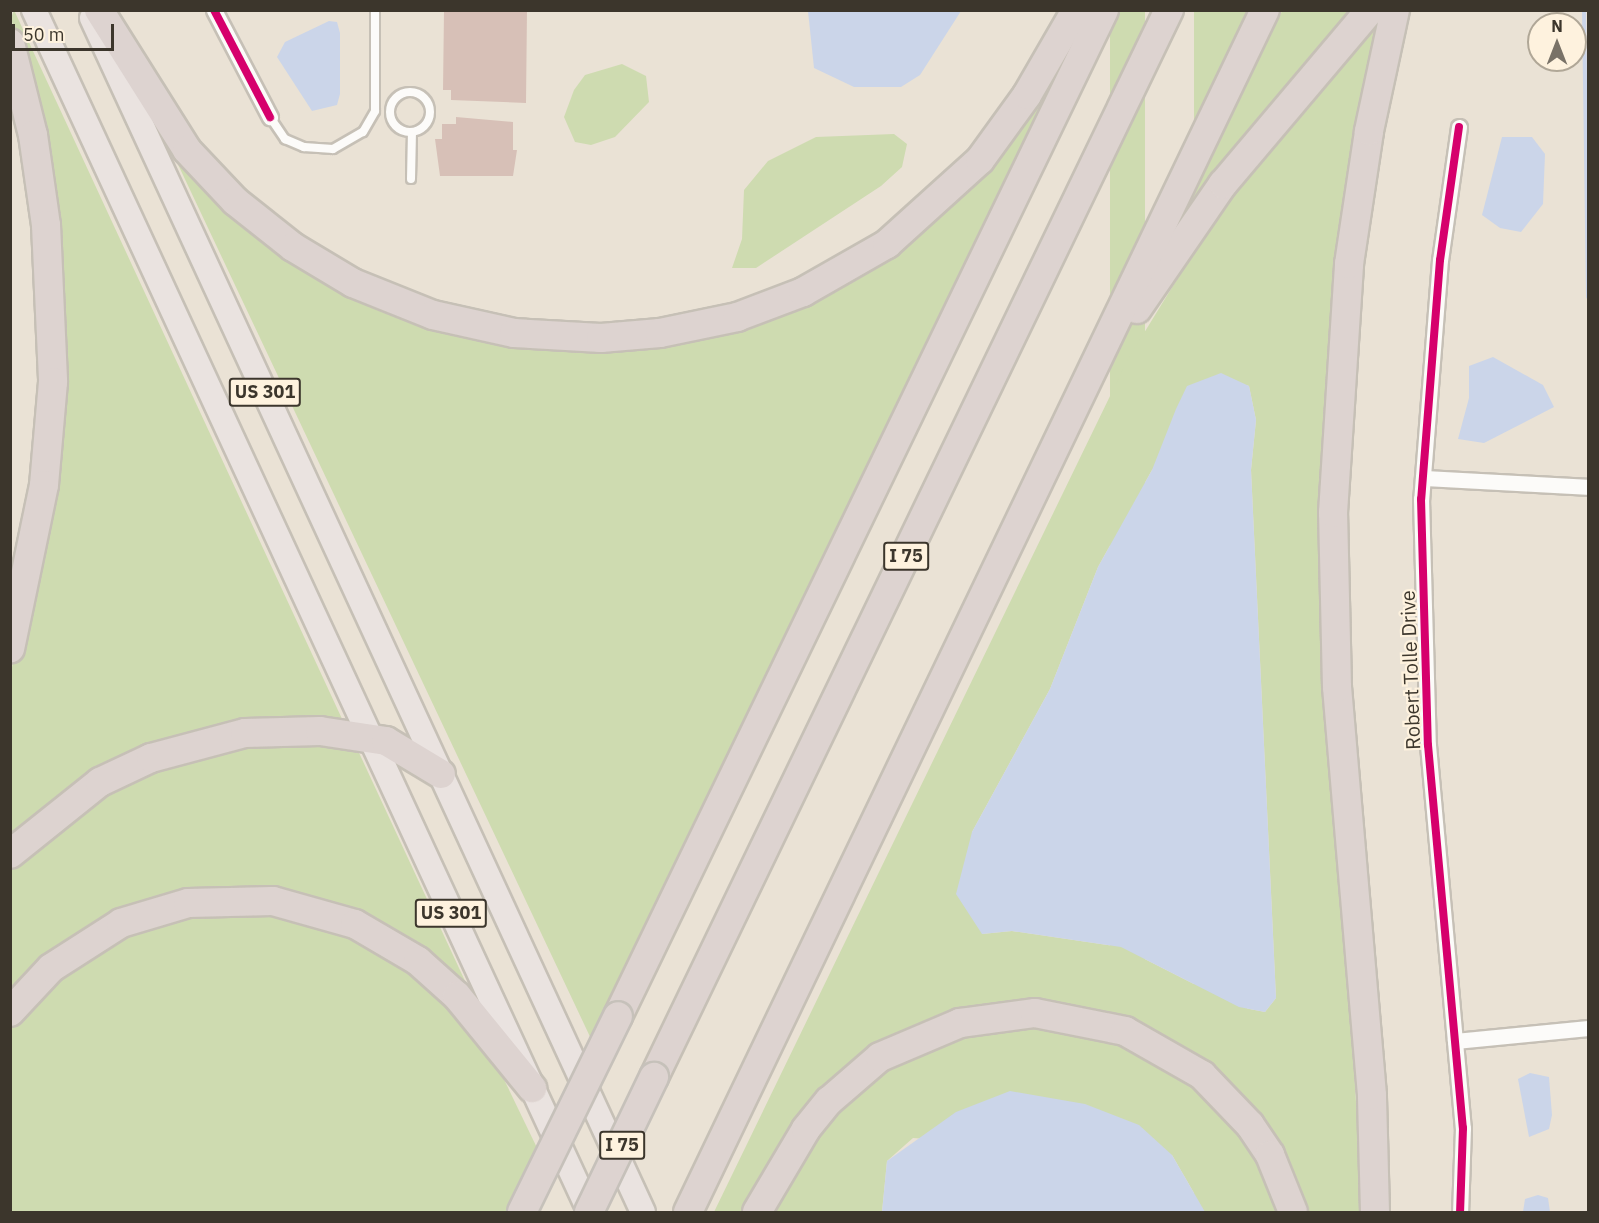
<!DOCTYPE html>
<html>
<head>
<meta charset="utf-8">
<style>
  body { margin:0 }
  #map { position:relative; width:1599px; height:1223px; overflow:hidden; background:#eae2d5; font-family:"IBM Plex Sans",sans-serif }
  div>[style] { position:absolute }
  .green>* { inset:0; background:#cedbb0; transform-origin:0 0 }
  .water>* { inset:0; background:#cbd5e9 }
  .stream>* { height:4px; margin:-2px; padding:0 2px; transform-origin:2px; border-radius:2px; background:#cbd5e9 }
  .building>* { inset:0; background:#d7c0b7 }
  .roads { filter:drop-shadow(2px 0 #c6c0b6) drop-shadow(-2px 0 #c6c0b6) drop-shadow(0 2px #c6c0b6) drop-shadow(0 -2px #c6c0b6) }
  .service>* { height:8px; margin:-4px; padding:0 4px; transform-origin:4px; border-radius:4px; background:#fcfbf9 }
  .service>.ring { margin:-4px; padding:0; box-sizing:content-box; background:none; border:8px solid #fcfbf9; border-radius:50% }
  .minor>* { height:15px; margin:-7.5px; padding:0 7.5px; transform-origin:7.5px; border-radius:7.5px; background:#fcfbf9 }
  .primary>* { height:24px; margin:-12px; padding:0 12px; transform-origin:12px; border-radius:12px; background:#eae3e0 }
  .motorway>* { height:28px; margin:-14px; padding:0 14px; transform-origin:14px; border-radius:14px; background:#ddd3d0 }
  .bridges { filter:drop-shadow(2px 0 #c6c1ba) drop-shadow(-2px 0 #c6c1ba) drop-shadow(0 2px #c6c1ba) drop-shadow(0 -2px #c6c1ba) }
  .motorway-bridge>* { height:28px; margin:-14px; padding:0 14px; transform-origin:14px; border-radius:14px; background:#ddd3d0 }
  .cycleway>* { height:8px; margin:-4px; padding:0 4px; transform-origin:4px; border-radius:4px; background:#d6006c }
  span { translate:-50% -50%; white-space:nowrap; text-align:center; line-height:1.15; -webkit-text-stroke:4.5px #fef2de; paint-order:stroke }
  .shield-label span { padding:2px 4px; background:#fef2de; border:2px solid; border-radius:4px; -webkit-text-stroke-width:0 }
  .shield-label { font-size:18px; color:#3c362c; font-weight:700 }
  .street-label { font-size:20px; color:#3c362c }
  .frame { position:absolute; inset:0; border:12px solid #3c362c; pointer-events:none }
  .north { position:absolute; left:1527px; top:12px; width:60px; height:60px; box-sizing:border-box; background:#fef2de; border:2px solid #b0a797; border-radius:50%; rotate:0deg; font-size:16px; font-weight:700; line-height:24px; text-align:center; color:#3c362c }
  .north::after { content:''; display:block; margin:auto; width:21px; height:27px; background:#797267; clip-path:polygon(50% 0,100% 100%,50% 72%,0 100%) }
  .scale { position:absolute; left:12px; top:24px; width:102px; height:27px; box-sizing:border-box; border:3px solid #3c362c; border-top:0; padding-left:8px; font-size:18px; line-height:21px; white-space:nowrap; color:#3c362c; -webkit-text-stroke:4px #fef2de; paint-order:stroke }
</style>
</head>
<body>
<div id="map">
  <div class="green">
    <div style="clip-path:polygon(14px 10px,343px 721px,72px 789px,11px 839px,11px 672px,50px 482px,25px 71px,11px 18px)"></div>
    <div style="clip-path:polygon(1096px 11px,593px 1043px,166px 139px,371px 297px,640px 342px,891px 248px)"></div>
    <div style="left:1110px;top:11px;width:35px;height:1126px"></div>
    <div style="left:1194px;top:11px;width:53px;height:1218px"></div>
    <div style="clip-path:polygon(1282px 11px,1356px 11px,1194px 203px,1191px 197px)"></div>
    <div style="clip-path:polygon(evenodd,1378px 19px,1340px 223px,1319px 517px,1363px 1212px,1300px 1212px,1192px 1055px,1124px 1019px,1066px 1006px,909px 1029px,746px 1212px,714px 1212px,1128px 359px,1227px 198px,1378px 19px,1235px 380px,1249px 386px,1256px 420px,1251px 470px,1276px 998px,1265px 1012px,1239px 1007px,1121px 947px,1012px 931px,982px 934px,972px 832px,1050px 689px,1098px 567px,1152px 470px,1235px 380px)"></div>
    <div style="clip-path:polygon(622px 64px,646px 76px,649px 102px,615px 137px,591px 145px,575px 142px,564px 117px,574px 90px,585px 75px)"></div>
    <div style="clip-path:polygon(894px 134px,907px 144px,902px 167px,881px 186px,756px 268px,732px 268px,742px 239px,744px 190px,768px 161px,816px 137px)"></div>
    <div style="clip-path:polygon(354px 742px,472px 996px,422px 956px,199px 894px,11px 1000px,11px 860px,64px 812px,201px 747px)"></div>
    <div style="clip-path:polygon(177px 912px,314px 916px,421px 973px,499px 1069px,539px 1152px,509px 1212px,11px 1212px,10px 1023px,62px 966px)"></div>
    <div style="clip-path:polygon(1001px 1025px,1087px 1029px,1192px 1076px,1246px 1132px,1285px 1212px,1205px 1212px,1172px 1155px,913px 1138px,887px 1161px,882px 1212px,770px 1212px,819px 1132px,862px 1084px,913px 1051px)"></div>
  </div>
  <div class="water">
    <div style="clip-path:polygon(808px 11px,808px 10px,961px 11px,920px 75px,901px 87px,854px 87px,814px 68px)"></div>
    <div style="clip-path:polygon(329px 21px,337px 22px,340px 33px,340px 94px,337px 105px,312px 111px,277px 57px,285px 42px)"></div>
    <div style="clip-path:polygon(1502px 137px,1532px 137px,1545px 154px,1543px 204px,1521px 232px,1500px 228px,1482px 215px)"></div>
    <div style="clip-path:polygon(1493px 357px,1543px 385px,1554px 407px,1484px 443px,1458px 439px,1469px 398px,1469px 366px)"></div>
    <div style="clip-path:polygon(1221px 373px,1249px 386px,1256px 420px,1251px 470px,1276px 998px,1265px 1012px,1239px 1007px,1121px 947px,1012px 931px,982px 934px,956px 894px,972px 832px,1050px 689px,1098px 567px,1152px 470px,1176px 409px,1187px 386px)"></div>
    <div style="clip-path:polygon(1530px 1073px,1549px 1077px,1552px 1115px,1549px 1129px,1529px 1137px,1518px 1079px)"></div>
    <div style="clip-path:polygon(1010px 1091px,1085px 1104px,1139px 1125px,1172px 1155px,1205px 1212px,882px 1212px,887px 1161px,956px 1112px)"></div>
    <div style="clip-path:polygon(1538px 1195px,1548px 1198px,1550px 1212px,1523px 1212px,1525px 1199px)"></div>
  </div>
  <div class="stream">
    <div style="left:1584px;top:10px;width:287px;rotate:89.2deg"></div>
  </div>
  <div class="building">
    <div style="clip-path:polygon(444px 10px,527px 10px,526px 103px,451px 100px,451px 90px,443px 90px)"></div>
    <div style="clip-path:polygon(456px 117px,513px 122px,513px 150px,517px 150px,513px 176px,440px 176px,435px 139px,442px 139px,442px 124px,456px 124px)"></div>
  </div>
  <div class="roads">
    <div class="service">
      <div class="ring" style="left:390px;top:92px;width:32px;height:32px"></div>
      <div style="left:270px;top:117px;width:27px;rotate:56deg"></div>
      <div style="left:285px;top:139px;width:21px;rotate:23deg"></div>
      <div style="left:304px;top:147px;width:29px;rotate:4deg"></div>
      <div style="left:333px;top:149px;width:34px;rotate:-30deg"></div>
      <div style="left:363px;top:132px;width:24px;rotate:-60deg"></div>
      <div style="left:375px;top:111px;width:101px;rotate:-90deg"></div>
      <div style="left:411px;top:179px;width:47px;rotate:-88.8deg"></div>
    </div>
    <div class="minor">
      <div style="left:214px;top:10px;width:121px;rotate:62.4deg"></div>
      <div style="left:1459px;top:127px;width:134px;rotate:98.1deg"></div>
      <div style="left:1440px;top:260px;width:240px;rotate:94.5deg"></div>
      <div style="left:1421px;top:499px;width:246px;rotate:88.4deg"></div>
      <div style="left:1428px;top:745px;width:385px;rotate:84.8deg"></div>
      <div style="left:1463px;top:1128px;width:84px;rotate:92deg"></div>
      <div style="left:1423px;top:478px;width:165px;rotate:3.1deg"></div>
      <div style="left:1455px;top:1041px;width:134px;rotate:-5.6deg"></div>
    </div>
    <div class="primary">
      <div style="left:34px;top:10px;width:1324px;rotate:65.18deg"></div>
      <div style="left:92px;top:18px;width:1315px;rotate:65.23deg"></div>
    </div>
    <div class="motorway">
      <div style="left:99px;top:10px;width:165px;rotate:57.8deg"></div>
      <div style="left:187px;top:150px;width:70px;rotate:46.7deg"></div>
      <div style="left:235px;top:201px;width:74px;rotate:38.4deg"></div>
      <div style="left:293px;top:247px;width:70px;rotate:31deg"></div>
      <div style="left:353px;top:283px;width:86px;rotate:21.8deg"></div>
      <div style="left:433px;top:315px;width:83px;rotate:12.5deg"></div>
      <div style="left:514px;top:333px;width:87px;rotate:3.3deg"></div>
      <div style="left:601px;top:338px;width:59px;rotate:-4.8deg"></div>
      <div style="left:660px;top:333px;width:79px;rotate:-11.7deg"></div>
      <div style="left:737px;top:317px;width:71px;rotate:-20.7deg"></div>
      <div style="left:803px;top:292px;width:97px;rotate:-29.7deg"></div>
      <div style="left:887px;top:244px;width:125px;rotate:-42.1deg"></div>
      <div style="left:980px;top:160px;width:80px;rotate:-54.1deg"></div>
      <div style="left:1027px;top:95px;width:98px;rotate:-60deg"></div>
      <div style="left:10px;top:43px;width:95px;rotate:76deg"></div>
      <div style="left:33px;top:135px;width:91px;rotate:81.8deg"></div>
      <div style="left:46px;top:225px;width:157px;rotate:87.4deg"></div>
      <div style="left:53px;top:382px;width:103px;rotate:95deg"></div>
      <div style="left:44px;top:485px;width:167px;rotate:101.7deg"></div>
      <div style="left:1137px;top:309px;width:152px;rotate:-55.5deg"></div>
      <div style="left:1223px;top:184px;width:228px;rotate:-49.8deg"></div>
      <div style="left:10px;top:854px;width:115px;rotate:-38.7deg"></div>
      <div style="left:100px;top:782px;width:56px;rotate:-25.2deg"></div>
      <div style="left:151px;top:758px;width:97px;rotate:-14.9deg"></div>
      <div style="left:245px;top:733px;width:75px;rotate:-1.5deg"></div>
      <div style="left:320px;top:731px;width:67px;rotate:8.6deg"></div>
      <div style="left:386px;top:741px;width:64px;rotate:31deg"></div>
      <div style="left:10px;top:1012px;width:60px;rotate:-47deg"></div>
      <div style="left:51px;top:968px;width:83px;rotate:-32.7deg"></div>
      <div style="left:121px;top:923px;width:70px;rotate:-16.6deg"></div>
      <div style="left:188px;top:903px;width:85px;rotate:-1.3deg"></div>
      <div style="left:273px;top:901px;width:85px;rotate:15.7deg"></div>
      <div style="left:355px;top:924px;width:73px;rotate:30.4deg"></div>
      <div style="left:418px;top:961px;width:52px;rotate:41.9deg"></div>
      <div style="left:457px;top:996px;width:119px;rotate:50.8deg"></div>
      <div style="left:618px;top:1016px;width:1117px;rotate:-64.21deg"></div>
      <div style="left:654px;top:1077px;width:1185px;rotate:-64.24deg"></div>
      <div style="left:688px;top:1212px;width:1333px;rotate:-64.36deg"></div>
      <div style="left:757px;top:1212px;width:96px;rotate:-59.4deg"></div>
      <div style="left:806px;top:1129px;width:36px;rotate:-51deg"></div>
      <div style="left:829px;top:1101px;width:67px;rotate:-40.8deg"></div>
      <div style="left:880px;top:1057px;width:87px;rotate:-23deg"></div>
      <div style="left:960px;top:1023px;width:76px;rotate:-7.6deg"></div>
      <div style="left:1035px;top:1013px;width:92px;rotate:11.3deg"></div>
      <div style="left:1125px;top:1031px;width:89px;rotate:29.7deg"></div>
      <div style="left:1202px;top:1075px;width:69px;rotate:46.2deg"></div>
      <div style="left:1250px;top:1125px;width:36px;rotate:56deg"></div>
      <div style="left:1270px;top:1155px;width:61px;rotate:68deg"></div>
      <div style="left:1375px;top:1212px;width:117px;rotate:-91.5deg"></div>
      <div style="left:1372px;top:1095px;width:409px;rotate:-94.9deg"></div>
      <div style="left:1337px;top:687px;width:174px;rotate:-91.3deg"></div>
      <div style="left:1333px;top:513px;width:250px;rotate:-86.3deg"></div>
      <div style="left:1349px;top:264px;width:134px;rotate:-81.4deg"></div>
      <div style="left:1369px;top:131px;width:124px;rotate:-77.9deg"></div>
    </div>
  </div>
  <div class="bridges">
    <div class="motorway-bridge">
      <div style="left:522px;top:1212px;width:218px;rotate:-63.9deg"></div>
      <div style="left:589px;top:1212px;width:150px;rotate:-64.3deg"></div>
    </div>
  </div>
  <div class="cycleway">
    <div style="left:214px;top:10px;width:121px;rotate:62.4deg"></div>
    <div style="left:1459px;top:127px;width:134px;rotate:98.1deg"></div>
    <div style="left:1440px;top:260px;width:240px;rotate:94.5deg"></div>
    <div style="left:1421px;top:499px;width:246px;rotate:88.4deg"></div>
    <div style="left:1428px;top:745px;width:385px;rotate:84.8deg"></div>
    <div style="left:1463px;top:1128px;width:84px;rotate:92deg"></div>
  </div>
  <div class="shield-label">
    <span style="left:265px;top:392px">US 301</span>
    <span style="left:906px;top:556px">I 75</span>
    <span style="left:451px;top:913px">US 301</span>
    <span style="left:622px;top:1145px">I 75</span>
  </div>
  <div class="street-label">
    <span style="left:1410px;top:670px;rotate:-92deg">Robert Tolle Drive</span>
  </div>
  <div class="frame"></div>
  <div class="north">N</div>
  <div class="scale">50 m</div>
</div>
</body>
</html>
